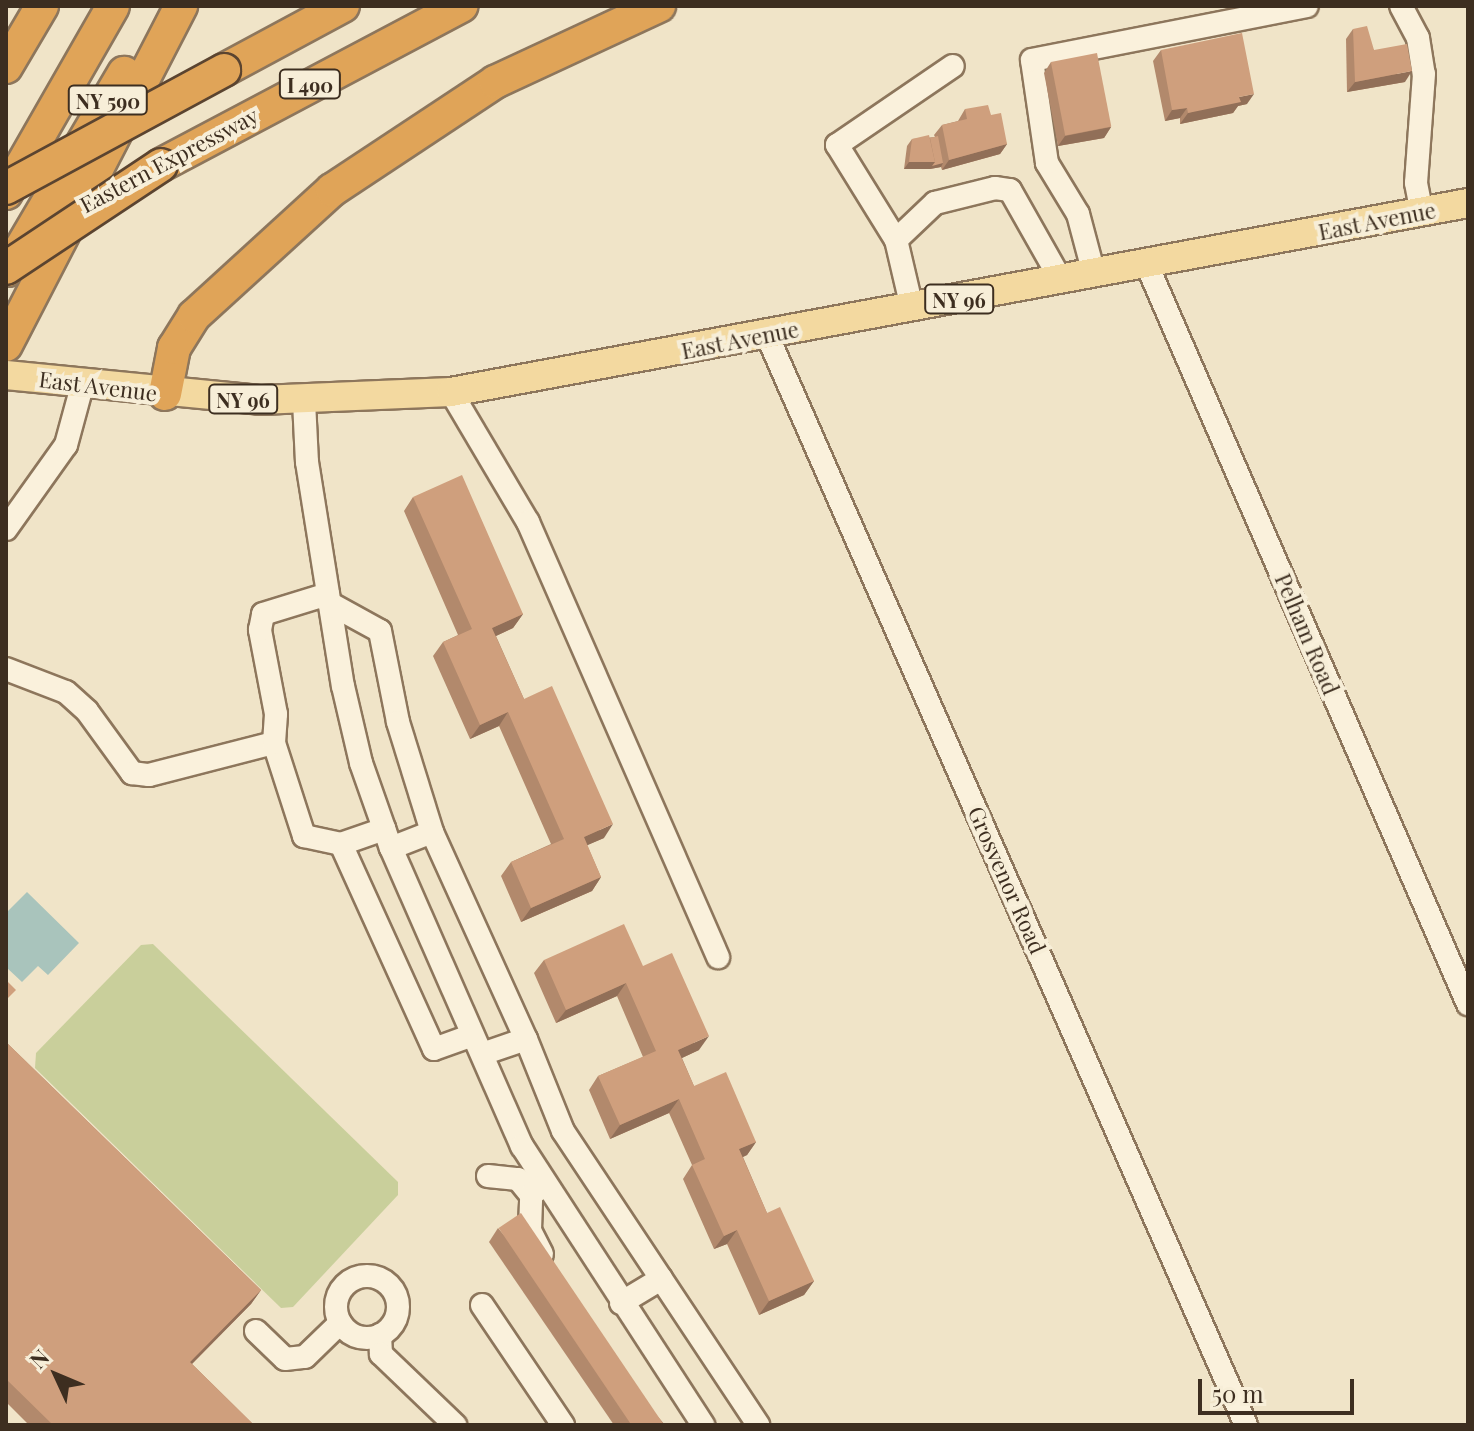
<!DOCTYPE html>
<html>
<head>
<meta charset="utf-8">
<style>
  body { margin:0 }
  #map { position:relative; width:1474px; height:1431px; overflow:hidden; background:#f0e4c8; font-family:"Playfair Display",serif }
  div>[style] { position:absolute }
  .green>* { inset:0; background:#c9cf9b }
  .water>* { inset:0; background:#a9c4bc }
  .roads { filter:drop-shadow(2px 0 #8d765c) drop-shadow(-2px 0 #8d765c) drop-shadow(0 2px #8d765c) drop-shadow(0 -2px #8d765c) }
  .minor>* { height:22px; margin:-11px; padding:0 11px; transform-origin:11px; border-radius:11px; background:#faf1dc }
  .minor>.ring { margin:-11px; padding:0; box-sizing:content-box; background:none; border:22px solid #faf1dc; border-radius:50% }
  .major>* { height:28px; margin:-14px; padding:0 14px; transform-origin:14px; border-radius:14px; background:#f3d9a0 }
  .highway>* { height:32px; margin:-16px; padding:0 16px; transform-origin:16px; border-radius:16px; background:#e0a458 }
  .bridges { filter:drop-shadow(2px 0 #5b4430) drop-shadow(-2px 0 #5b4430) drop-shadow(0 2px #5b4430) drop-shadow(0 -2px #5b4430) }
  .highway-bridge>* { height:32px; margin:-16px; padding:0 16px; transform-origin:16px; border-radius:16px; background:#e0a458 }
  .wall>* { inset:0; background:#b2896c }
  .shaded-wall>* { inset:0; background:#916f58 }
  .building>* { inset:0; background:#cf9f7d; transform-origin:0 0 }
  span { translate:-50% -50%; white-space:nowrap; text-align:center; line-height:1.15; -webkit-text-stroke:8px #f7eed8; paint-order:stroke }
  .shield-label span { padding:2px 6px; background:#f7eed8; border:2px solid; border-radius:6px; -webkit-text-stroke-width:0 }
  .shield-label { font-size:20px; color:#3d2e20; font-weight:700 }
  .street-label { font-size:22px; color:#3d2e20 }
  .frame { position:absolute; inset:0; border:8px solid #3d2e20; pointer-events:none }
  .north { position:absolute; left:16px; top:1335px; width:80px; height:80px; -webkit-text-stroke:6px #f7eed8; paint-order:stroke; rotate:314deg; font-size:22px; font-weight:700; line-height:32px; text-align:center; color:#3d2e20 }
  .north::after { content:''; display:block; margin:auto; width:28px; height:36px; background:#3d2e20; clip-path:polygon(50% 0,100% 100%,50% 72%,0 100%) }
  .scale { position:absolute; left:1198px; top:1379px; width:156px; height:36px; box-sizing:border-box; border:4px solid #3d2e20; border-top:0; padding-left:10px; font-size:24px; line-height:28px; white-space:nowrap; color:#3d2e20; -webkit-text-stroke:6px #f7eed8; paint-order:stroke }
</style>
</head>
<body>
<div id="map">
  <div class="green">
    <div style="clip-path:polygon(153px 944px,398px 1182px,398px 1195px,293px 1307px,281px 1308px,35px 1068px,36px 1053px,141px 945px)"></div>
  </div>
  <div class="water">
    <div style="clip-path:polygon(27px 892px,79px 943px,48px 975px,38px 966px,22px 982px,6px 967px,6px 913px)"></div>
  </div>
  <div class="roads">
    <div class="minor">
      <div style="left:1401px;top:6px;width:36px;rotate:62deg"></div>
      <div style="left:1418px;top:38px;width:36px;rotate:81deg"></div>
      <div style="left:1424px;top:74px;width:109px;rotate:94.2deg"></div>
      <div style="left:1416px;top:183px;width:31px;rotate:79deg"></div>
      <div style="left:896px;top:240px;width:54px;rotate:-43.5deg"></div>
      <div style="left:935px;top:203px;width:62px;rotate:-14deg"></div>
      <div style="left:995px;top:188px;width:15px;rotate:8deg"></div>
      <div style="left:1010px;top:190px;width:103px;rotate:60.5deg"></div>
      <div style="left:1147px;top:265px;width:806px;rotate:66.52deg"></div>
      <div style="left:1094px;top:274px;width:62px;rotate:-104.9deg"></div>
      <div style="left:1078px;top:214px;width:60px;rotate:-121.3deg"></div>
      <div style="left:1047px;top:163px;width:104px;rotate:-98.3deg"></div>
      <div style="left:1032px;top:60px;width:280px;rotate:-11.1deg"></div>
      <div style="left:912px;top:308px;width:70px;rotate:-103.2deg"></div>
      <div style="left:896px;top:240px;width:112px;rotate:-121.8deg"></div>
      <div style="left:837px;top:145px;width:140px;rotate:-34.3deg"></div>
      <div style="left:767px;top:335px;width:1191px;rotate:66.28deg"></div>
      <div style="left:451px;top:392px;width:151px;rotate:59.4deg"></div>
      <div style="left:528px;top:522px;width:475px;rotate:66.4deg"></div>
      <div style="left:304px;top:401px;width:61px;rotate:87.2deg"></div>
      <div style="left:307px;top:462px;width:227px;rotate:80.9deg"></div>
      <div style="left:343px;top:686px;width:79px;rotate:76.8deg"></div>
      <div style="left:361px;top:763px;width:90px;rotate:70.6deg"></div>
      <div style="left:391px;top:848px;width:326px;rotate:66.3deg"></div>
      <div style="left:522px;top:1146px;width:333px;rotate:57deg"></div>
      <div style="left:6px;top:529px;width:103px;rotate:-54.5deg"></div>
      <div style="left:66px;top:445px;width:61px;rotate:-74.8deg"></div>
      <div style="left:329px;top:603px;width:58px;rotate:28.8deg"></div>
      <div style="left:380px;top:631px;width:93px;rotate:78.8deg"></div>
      <div style="left:398px;top:722px;width:115px;rotate:72.8deg"></div>
      <div style="left:432px;top:832px;width:227px;rotate:65.6deg"></div>
      <div style="left:526px;top:1039px;width:46px;rotate:161.2deg"></div>
      <div style="left:6px;top:669px;width:64px;rotate:21deg"></div>
      <div style="left:66px;top:692px;width:28px;rotate:42deg"></div>
      <div style="left:87px;top:711px;width:77px;rotate:54deg"></div>
      <div style="left:132px;top:773px;width:17px;rotate:7deg"></div>
      <div style="left:149px;top:775px;width:129px;rotate:-14.4deg"></div>
      <div style="left:274px;top:743px;width:98px;rotate:72.1deg"></div>
      <div style="left:304px;top:836px;width:38px;rotate:12deg"></div>
      <div style="left:341px;top:844px;width:225px;rotate:65.6deg"></div>
      <div style="left:434px;top:1049px;width:41px;rotate:-19.7deg"></div>
      <div style="left:274px;top:743px;width:29px;rotate:-86deg"></div>
      <div style="left:276px;top:714px;width:86px;rotate:-100.8deg"></div>
      <div style="left:260px;top:630px;width:16px;rotate:-79deg"></div>
      <div style="left:263px;top:614px;width:68px;rotate:-17.1deg"></div>
      <div style="left:341px;top:844px;width:46px;rotate:-19.2deg"></div>
      <div style="left:391px;top:848px;width:44px;rotate:-21.3deg"></div>
      <div style="left:526px;top:1039px;width:99px;rotate:68.1deg"></div>
      <div style="left:563px;top:1131px;width:353px;rotate:56.4deg"></div>
      <div style="left:488px;top:1176px;width:30px;rotate:6deg"></div>
      <div style="left:518px;top:1179px;width:21px;rotate:51deg"></div>
      <div style="left:542px;top:1254px;width:27px;rotate:-117deg"></div>
      <div style="left:530px;top:1230px;width:35px;rotate:-88deg"></div>
      <div style="left:531px;top:1195px;width:16px;rotate:-38deg"></div>
      <div class="ring" style="left:336px;top:1276px;width:40px;height:40px"></div>
      <div style="left:621px;top:1303px;width:47px;rotate:-31deg"></div>
      <div style="left:482px;top:1305px;width:145px;rotate:56deg"></div>
      <div style="left:256px;top:1331px;width:40px;rotate:44deg"></div>
      <div style="left:285px;top:1359px;width:20px;rotate:-6deg"></div>
      <div style="left:305px;top:1357px;width:49px;rotate:-44.2deg"></div>
      <div style="left:380px;top:1335px;width:19px;rotate:87deg"></div>
      <div style="left:381px;top:1354px;width:103px;rotate:43.8deg"></div>
    </div>
    <div class="major">
      <div style="left:6px;top:375px;width:255px;rotate:5.6deg"></div>
      <div style="left:260px;top:400px;width:191px;rotate:-2.4deg"></div>
      <div style="left:451px;top:392px;width:1034px;rotate:-10.53deg"></div>
    </div>
    <div class="highway">
      <div style="left:6px;top:67px;width:71px;rotate:-59.5deg"></div>
      <div style="left:224px;top:70px;width:135px;rotate:-28.3deg"></div>
      <div style="left:161px;top:165px;width:340px;rotate:-27.9deg"></div>
      <div style="left:6px;top:193px;width:215px;rotate:-60.2deg"></div>
      <div style="left:8px;top:270px;width:229px;rotate:-59.5deg"></div>
      <div style="left:6px;top:345px;width:382px;rotate:-62.7deg"></div>
      <div style="left:165px;top:394px;width:47px;rotate:-78.9deg"></div>
      <div style="left:174px;top:348px;width:38px;rotate:-58deg"></div>
      <div style="left:194px;top:316px;width:187px;rotate:-42.4deg"></div>
      <div style="left:332px;top:190px;width:196px;rotate:-33.5deg"></div>
      <div style="left:495px;top:82px;width:181px;rotate:-24.9deg"></div>
    </div>
  </div>
  <div class="bridges">
    <div class="highway-bridge">
      <div style="left:6px;top:188px;width:248px;rotate:-28.4deg"></div>
      <div style="left:6px;top:268px;width:186px;rotate:-33.6deg"></div>
    </div>
  </div>
  <div class="wall">
    <div style="clip-path:polygon(1353px 29px,1374px 50px,1405px 82px,1347px 92px,1346px 39px)"></div>
    <div style="clip-path:polygon(1161px 50px,1247px 104px,1238px 106px,1233px 113px,1180px 124px,1180px 118px,1165px 121px,1153px 61px)"></div>
    <div style="clip-path:polygon(1051px 62px,1111px 127px,1104px 138px,1058px 146px,1044px 73px)"></div>
    <div style="clip-path:polygon(965px 109px,991px 115px,1007px 144px,1000px 154px,942px 170px,941px 167px,930px 169px,904px 169px,907px 146px,912px 139px,935px 137px,934px 135px,942px 125px,958px 121px)"></div>
    <div style="clip-path:polygon(413px 497px,523px 614px,513px 628px,496px 636px,524px 699px,604px 838px,587px 845px,601px 877px,592px 891px,521px 922px,501px 876px,511px 862px,551px 844px,499px 726px,470px 739px,433px 656px,443px 642px,458px 635px,404px 511px)"></div>
    <div style="clip-path:polygon(544px 960px,643px 966px,699px 1050px,682px 1058px,694px 1086px,756px 1142px,747px 1155px,743px 1157px,767px 1213px,814px 1281px,804px 1295px,759px 1315px,727px 1244px,714px 1249px,683px 1179px,692px 1165px,669px 1113px,610px 1139px,589px 1090px,598px 1076px,643px 1057px,617px 996px,556px 1023px,534px 973px)"></div>
    <div style="clip-path:polygon(6px 1042px,261px 1290px,251px 1304px,192px 1364px,254px 1425px,29px 1425px,6px 1402px)"></div>
    <div style="clip-path:polygon(498px 1228px,665px 1425px,614px 1425px,489px 1242px)"></div>
  </div>
  <div class="shaded-wall">
    <div style="clip-path:polygon(1412px 71px,1405px 82px,1347px 92px,1355px 82px)"></div>
    <div style="clip-path:polygon(1254px 94px,1247px 104px,1238px 106px,1233px 113px,1180px 124px,1188px 113px,1239px 97px)"></div>
    <div style="clip-path:polygon(1187px 108px,1180px 118px,1165px 121px,1172px 110px)"></div>
    <div style="clip-path:polygon(1111px 127px,1104px 138px,1058px 146px,1065px 136px)"></div>
    <div style="clip-path:polygon(1007px 144px,1000px 154px,942px 170px,949px 160px)"></div>
    <div style="clip-path:polygon(909px 162px,935px 162px,943px 163px,941px 167px,930px 169px,904px 169px)"></div>
    <div style="clip-path:polygon(523px 614px,513px 628px,483px 642px,492px 628px)"></div>
    <div style="clip-path:polygon(508px 712px,499px 726px,470px 739px,480px 725px)"></div>
    <div style="clip-path:polygon(613px 824px,604px 838px,574px 851px,584px 837px)"></div>
    <div style="clip-path:polygon(601px 877px,592px 891px,521px 922px,531px 908px)"></div>
    <div style="clip-path:polygon(626px 983px,617px 996px,556px 1023px,566px 1010px)"></div>
    <div style="clip-path:polygon(709px 1036px,699px 1050px,669px 1064px,678px 1050px)"></div>
    <div style="clip-path:polygon(679px 1099px,669px 1113px,610px 1139px,620px 1125px)"></div>
    <div style="clip-path:polygon(756px 1142px,747px 1155px,730px 1163px,739px 1149px)"></div>
    <div style="clip-path:polygon(737px 1230px,727px 1244px,714px 1249px,724px 1236px)"></div>
    <div style="clip-path:polygon(814px 1281px,804px 1295px,759px 1315px,769px 1301px)"></div>
    <div style="clip-path:polygon(261px 1290px,251px 1304px,180px 1376px,190px 1362px)"></div>
  </div>
  <div class="building">
    <div style="clip-path:polygon(1367px 26px,1374px 50px,1407px 44px,1412px 71px,1355px 82px,1353px 29px)"></div>
    <div style="clip-path:polygon(1242px 33px,1254px 94px,1239px 97px,1241px 102px,1188px 113px,1187px 108px,1172px 110px,1161px 50px)"></div>
    <div style="left:1097px;top:53px;width:75px;height:47px;rotate:79deg"></div>
    <div style="clip-path:polygon(988px 105px,991px 115px,1001px 113px,1007px 144px,949px 160px,942px 125px,967px 119px,965px 109px)"></div>
    <div style="clip-path:polygon(929px 135px,935px 162px,909px 162px,912px 139px)"></div>
    <div style="clip-path:polygon(938px 136px,943px 163px,932px 166px,935px 162px,930px 138px)"></div>
    <div style="clip-path:polygon(462px 475px,523px 614px,492px 628px,524px 699px,552px 686px,613px 824px,584px 837px,601px 877px,531px 908px,511px 862px,564px 839px,508px 712px,480px 725px,443px 642px,472px 629px,413px 497px)"></div>
    <div style="clip-path:polygon(624px 924px,643px 966px,672px 953px,709px 1036px,678px 1050px,694px 1086px,726px 1072px,756px 1142px,739px 1149px,767px 1213px,780px 1207px,814px 1281px,769px 1301px,737px 1230px,724px 1236px,692px 1165px,705px 1159px,679px 1099px,620px 1125px,598px 1076px,656px 1051px,626px 983px,566px 1010px,544px 960px)"></div>
    <div style="clip-path:polygon(6px 980px,16px 990px,6px 1000px)"></div>
    <div style="clip-path:polygon(6px 1042px,261px 1290px,190px 1362px,254px 1425px,53px 1425px,6px 1379px)"></div>
    <div style="left:521px;top:1213px;width:256px;height:27px;rotate:56deg"></div>
  </div>
  <div class="shield-label">
    <span style="left:310px;top:84px">I 490</span>
    <span style="left:108px;top:100px">NY 590</span>
    <span style="left:959px;top:299px">NY 96</span>
    <span style="left:243px;top:399px">NY 96</span>
  </div>
  <div class="street-label">
    <span style="left:169px;top:160px;rotate:-28deg">Eastern Expressway</span>
    <span style="left:1377px;top:221px;rotate:-11deg">East Avenue</span>
    <span style="left:740px;top:340px;rotate:-11deg">East Avenue</span>
    <span style="left:98px;top:386px;rotate:7deg">East Avenue</span>
    <span style="left:1307px;top:634px;rotate:67deg">Pelham Road</span>
    <span style="left:1007px;top:880px;rotate:66deg">Grosvenor Road</span>
  </div>
  <div class="frame"></div>
  <div class="north">N</div>
  <div class="scale">50 m</div>
</div>
</body>
</html>
